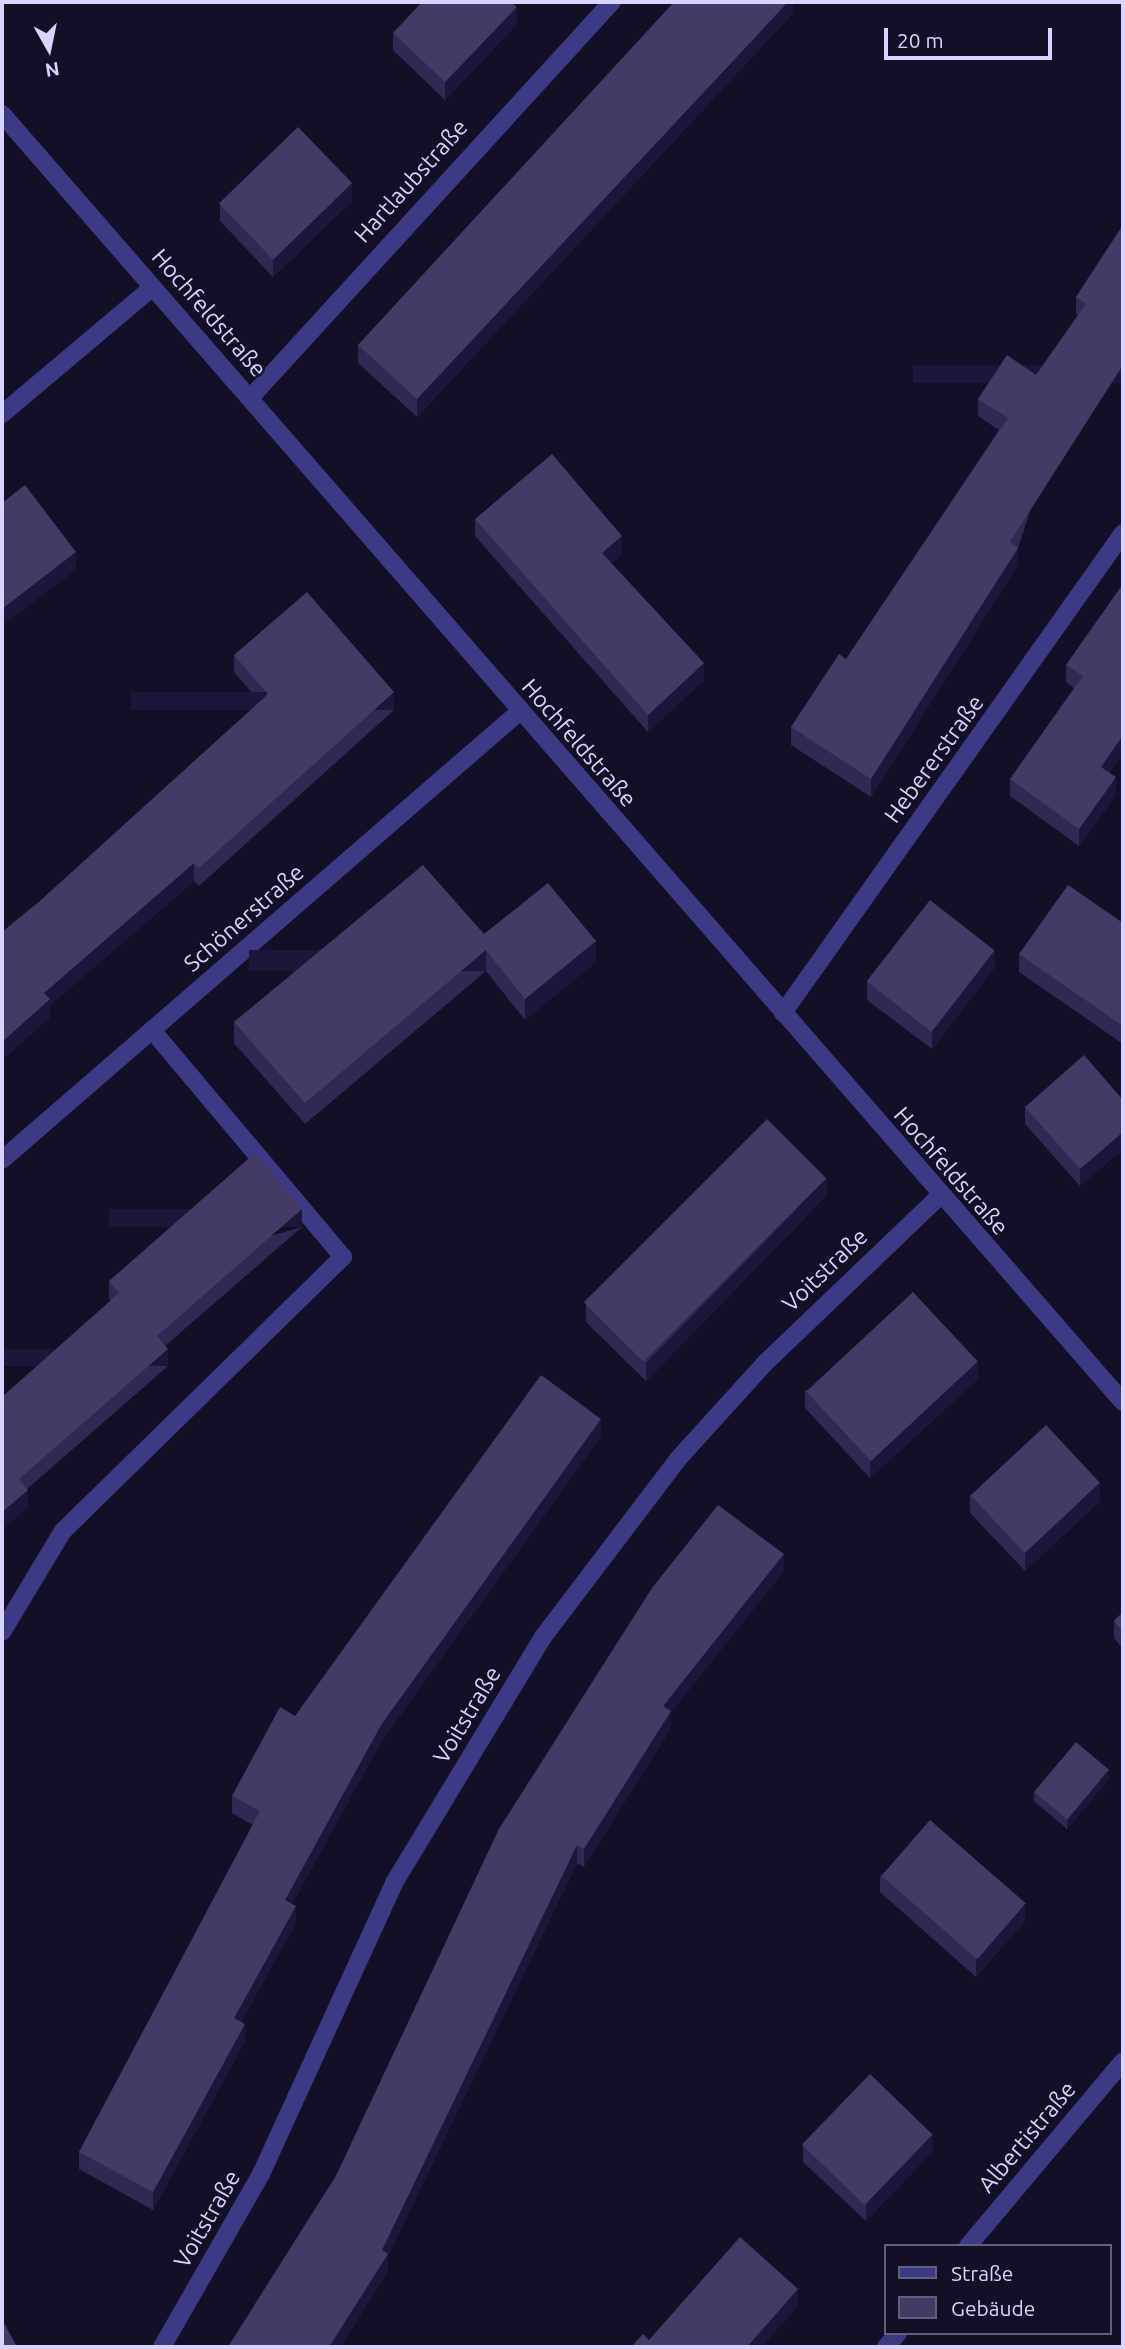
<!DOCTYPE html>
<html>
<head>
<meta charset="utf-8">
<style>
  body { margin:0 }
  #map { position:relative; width:1125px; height:2349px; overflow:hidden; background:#130f26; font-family:Ubuntu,sans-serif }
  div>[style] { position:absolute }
  .lane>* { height:18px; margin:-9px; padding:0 9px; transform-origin:9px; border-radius:9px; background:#3d3a85 }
  .street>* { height:18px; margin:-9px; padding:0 9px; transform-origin:9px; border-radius:9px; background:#3d3a85 }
  .wall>* { inset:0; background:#312854 }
  .shaded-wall>* { inset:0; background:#1d163a; transform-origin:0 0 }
  .building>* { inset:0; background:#433a66; transform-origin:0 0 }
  span { translate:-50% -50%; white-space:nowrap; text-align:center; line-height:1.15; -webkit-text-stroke:5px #130f26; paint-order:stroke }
  .street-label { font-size:23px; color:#d9d4ff }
  .frame { position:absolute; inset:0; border:4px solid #d9d4ff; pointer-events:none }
  .legend { position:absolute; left:884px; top:2244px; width:228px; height:91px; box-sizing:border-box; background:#130f26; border:2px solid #625e7d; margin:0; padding:9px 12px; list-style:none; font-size:21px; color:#d9d4ff }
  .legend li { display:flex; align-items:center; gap:14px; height:35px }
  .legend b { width:35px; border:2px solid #625e7d }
  .north { position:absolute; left:14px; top:14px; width:70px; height:70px; -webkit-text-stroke:5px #130f26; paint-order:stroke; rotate:171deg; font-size:19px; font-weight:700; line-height:28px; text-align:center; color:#d9d4ff }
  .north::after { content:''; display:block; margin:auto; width:24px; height:32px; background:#d9d4ff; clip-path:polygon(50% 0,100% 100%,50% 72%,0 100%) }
  .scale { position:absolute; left:884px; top:28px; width:168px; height:32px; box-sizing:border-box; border:4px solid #d9d4ff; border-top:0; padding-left:9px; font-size:21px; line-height:24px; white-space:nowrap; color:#d9d4ff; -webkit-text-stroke:5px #130f26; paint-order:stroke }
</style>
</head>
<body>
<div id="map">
  <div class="lane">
    <div style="left:2px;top:1632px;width:118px;rotate:-58.9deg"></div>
    <div style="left:63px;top:1531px;width:392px;rotate:-44.4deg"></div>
    <div style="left:343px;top:1257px;width:297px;rotate:-130.1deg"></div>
  </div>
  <div class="street">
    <div style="left:2px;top:114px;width:1708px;rotate:48.97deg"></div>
    <div style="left:251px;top:397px;width:535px;rotate:-47.58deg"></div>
    <div style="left:2px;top:414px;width:197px;rotate:-40.1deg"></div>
    <div style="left:783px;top:1013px;width:588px;rotate:-54.69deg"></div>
    <div style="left:2px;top:1160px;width:684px;rotate:-40.91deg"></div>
    <div style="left:968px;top:2246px;width:241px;rotate:-50deg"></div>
    <div style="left:162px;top:2347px;width:199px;rotate:-60.2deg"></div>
    <div style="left:261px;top:2174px;width:320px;rotate:-65.4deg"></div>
    <div style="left:394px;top:1883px;width:288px;rotate:-58.8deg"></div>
    <div style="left:543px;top:1637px;width:223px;rotate:-52.8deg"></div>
    <div style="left:678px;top:1459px;width:128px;rotate:-47.8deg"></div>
    <div style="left:764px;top:1364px;width:243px;rotate:-43.7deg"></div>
    <div style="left:886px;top:2347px;width:18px;rotate:-49deg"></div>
  </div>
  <div class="wall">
    <div style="clip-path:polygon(793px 2px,793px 13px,417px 417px,358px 363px,358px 345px)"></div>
    <div style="clip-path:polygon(517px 24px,445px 100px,393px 50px,393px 33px)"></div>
    <div style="clip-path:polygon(352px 201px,273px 277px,220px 221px,220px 204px)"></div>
    <div style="clip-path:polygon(1123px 225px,1018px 548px,1018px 565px,871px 797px,791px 745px,791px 727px,846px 659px,999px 430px,978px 416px,978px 399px,1036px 375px,1078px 315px,1076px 314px,1076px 297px)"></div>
    <div style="clip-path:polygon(475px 519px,622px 554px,611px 563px,704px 680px,648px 732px,475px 536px)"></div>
    <div style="clip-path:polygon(1123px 584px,1123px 752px,1109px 773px,1116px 795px,1079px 846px,1010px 796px,1010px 779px,1074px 688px,1066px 682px,1066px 665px)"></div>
    <div style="clip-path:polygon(234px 655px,394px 710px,199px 886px,194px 881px,50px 1005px,50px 1017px,2px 1060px,2px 932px,40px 901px,260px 702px,234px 672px)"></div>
    <div style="clip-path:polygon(1123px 923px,1123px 1044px,1019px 972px,1019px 954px)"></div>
    <div style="clip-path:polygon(484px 934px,596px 962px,525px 1020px,486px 971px,305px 1124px,234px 1043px,234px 1022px)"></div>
    <div style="clip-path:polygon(995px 967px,932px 1049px,867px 1000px,867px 982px)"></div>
    <div style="clip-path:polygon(1123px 1100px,1123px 1149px,1080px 1186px,1025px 1124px,1025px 1107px)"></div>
    <div style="clip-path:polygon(827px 1195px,646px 1381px,586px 1322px,586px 1304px)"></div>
    <div style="clip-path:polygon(302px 1227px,165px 1346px,168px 1366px,27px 1489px,28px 1507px,2px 1530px,2px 1397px,111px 1301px,109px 1298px,109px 1281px)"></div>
    <div style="clip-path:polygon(978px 1379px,870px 1478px,805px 1408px,805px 1390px)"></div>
    <div style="clip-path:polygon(601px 1436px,381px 1742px,292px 1904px,296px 1923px,241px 2022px,245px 2041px,153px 2210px,79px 2169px,79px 2152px,253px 1825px,232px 1813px,232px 1796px,295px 1716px)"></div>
    <div style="clip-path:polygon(970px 1495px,1100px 1501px,1025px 1571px,970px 1513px)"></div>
    <div style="clip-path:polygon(784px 1571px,671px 1712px,671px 1728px,584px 1867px,577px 1863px,388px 2256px,388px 2271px,340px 2347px,228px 2347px,336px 2176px,499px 1829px)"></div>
    <div style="clip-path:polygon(1123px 1612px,1123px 1649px,1114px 1638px,1114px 1621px)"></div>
    <div style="clip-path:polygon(1109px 1779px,1067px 1829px,1034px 1801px,1034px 1792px)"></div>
    <div style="clip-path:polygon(880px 1875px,1025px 1921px,976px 1977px,880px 1892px)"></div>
    <div style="clip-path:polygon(803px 2145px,933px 2151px,866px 2221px,803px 2162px)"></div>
  </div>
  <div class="shaded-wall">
    <div style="clip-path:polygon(788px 2px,793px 2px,793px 13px,417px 417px,417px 399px)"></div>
    <div style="clip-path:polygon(517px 7px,517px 24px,445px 100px,445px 82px)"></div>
    <div style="clip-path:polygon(352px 183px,352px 201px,273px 277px,273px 260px)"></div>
    <div style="left:1123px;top:365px;width:18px;height:210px;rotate:90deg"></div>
    <div style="clip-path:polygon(622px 536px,622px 554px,602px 570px,602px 553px)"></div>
    <div style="clip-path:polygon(1018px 548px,1018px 565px,871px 797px,871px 779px)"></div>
    <div style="clip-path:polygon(76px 552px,76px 570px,2px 626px,2px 609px)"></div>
    <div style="clip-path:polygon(704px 663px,704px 680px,648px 732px,648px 715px)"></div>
    <div style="left:394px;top:692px;width:18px;height:263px;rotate:90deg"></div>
    <div style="clip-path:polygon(1123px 735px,1123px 752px,1101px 784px,1101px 767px)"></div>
    <div style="clip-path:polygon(1116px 777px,1116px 795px,1079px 846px,1079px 829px)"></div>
    <div style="clip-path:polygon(194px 863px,194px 881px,50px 1005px,50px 1017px,2px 1060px,2px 1042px,44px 993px)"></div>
    <div style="clip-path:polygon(596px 941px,596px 962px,525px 1020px,525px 999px)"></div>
    <div style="left:486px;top:950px;width:21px;height:237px;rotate:90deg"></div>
    <div style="clip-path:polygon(995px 950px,995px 967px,932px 1049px,932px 1032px)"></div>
    <div style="clip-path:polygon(1123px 1132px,1123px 1149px,1080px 1186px,1080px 1169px)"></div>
    <div style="clip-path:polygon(827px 1178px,827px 1195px,646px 1381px,646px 1363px)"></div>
    <div style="left:302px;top:1209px;width:18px;height:193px;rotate:90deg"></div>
    <div style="left:168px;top:1349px;width:17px;height:198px;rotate:90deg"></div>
    <div style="clip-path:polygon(978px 1361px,978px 1379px,870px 1478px,870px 1461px)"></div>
    <div style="clip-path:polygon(601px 1419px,601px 1436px,381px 1742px,285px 1917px,285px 1900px,381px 1725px)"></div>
    <div style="clip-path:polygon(1100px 1483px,1100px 1501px,1025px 1571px,1025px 1553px)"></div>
    <div style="clip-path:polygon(28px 1490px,28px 1507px,2px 1530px,2px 1512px)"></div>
    <div style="clip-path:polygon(784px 1554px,784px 1571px,671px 1712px,671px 1728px,584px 1867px,584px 1849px,663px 1706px)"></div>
    <div style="clip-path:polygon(1109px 1770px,1109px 1779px,1067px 1829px,1067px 1820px)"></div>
    <div style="clip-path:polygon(577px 1845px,577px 1863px,388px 2256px,388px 2271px,340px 2347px,329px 2347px,382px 2250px)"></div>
    <div style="clip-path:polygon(1025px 1904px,1025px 1921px,976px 1977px,976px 1959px)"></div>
    <div style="clip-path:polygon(296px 1906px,296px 1923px,234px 2035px,234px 2018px)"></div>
    <div style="clip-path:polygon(245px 2024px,245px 2041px,153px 2210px,153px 2192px)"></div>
    <div style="clip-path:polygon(933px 2134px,933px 2151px,866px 2221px,866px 2204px)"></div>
    <div style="clip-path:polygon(798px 2289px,798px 2306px,762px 2347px,747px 2347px)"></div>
  </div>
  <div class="building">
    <div style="clip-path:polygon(422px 2px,511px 2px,517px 7px,445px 82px,393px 33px)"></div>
    <div style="clip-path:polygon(674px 2px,788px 2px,417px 399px,358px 345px)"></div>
    <div style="left:298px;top:127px;width:78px;height:110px;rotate:46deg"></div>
    <div style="clip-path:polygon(1123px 225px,1123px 365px,1010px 542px,1018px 548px,871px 779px,791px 727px,839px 654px,846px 659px,1008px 418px,978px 399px,1007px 355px,1036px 375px,1086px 304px,1076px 297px)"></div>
    <div style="clip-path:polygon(552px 454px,622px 536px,602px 553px,704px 663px,648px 715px,475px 519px)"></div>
    <div style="clip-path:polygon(25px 485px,76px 552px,2px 609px,2px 503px)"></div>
    <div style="clip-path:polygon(1123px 584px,1123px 735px,1101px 767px,1116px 777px,1079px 829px,1010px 779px,1083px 676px,1066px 665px)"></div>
    <div style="clip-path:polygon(307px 592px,394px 692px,199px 868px,194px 863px,44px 993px,50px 999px,2px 1042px,2px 932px,40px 901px,268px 694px,234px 655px)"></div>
    <div style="clip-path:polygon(423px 865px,484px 934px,548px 883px,596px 941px,525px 999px,486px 950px,305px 1103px,234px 1022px)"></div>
    <div style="clip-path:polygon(1068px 885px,1123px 923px,1123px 1026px,1019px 954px)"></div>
    <div style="left:930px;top:900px;width:82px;height:103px;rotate:38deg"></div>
    <div style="clip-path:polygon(1084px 1055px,1123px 1100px,1123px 1132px,1080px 1169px,1025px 1107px)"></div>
    <div style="left:767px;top:1119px;width:84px;height:259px;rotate:45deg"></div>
    <div style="clip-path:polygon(255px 1153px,302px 1209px,157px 1336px,168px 1349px,19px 1479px,28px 1490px,2px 1512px,2px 1397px,119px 1293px,109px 1281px)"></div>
    <div style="left:913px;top:1292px;width:95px;height:146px;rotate:47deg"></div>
    <div style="clip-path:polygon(541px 1375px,601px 1419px,381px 1725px,285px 1900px,296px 1906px,234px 2018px,245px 2024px,153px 2192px,79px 2152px,260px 1811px,232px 1796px,280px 1707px,295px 1716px)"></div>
    <div style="left:1046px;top:1425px;width:79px;height:103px;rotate:47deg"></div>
    <div style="clip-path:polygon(718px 1505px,784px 1554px,663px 1706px,671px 1711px,584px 1849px,577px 1845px,382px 2250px,388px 2254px,329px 2347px,228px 2347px,336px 2176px,499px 1829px,652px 1588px)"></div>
    <div style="clip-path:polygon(1123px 1612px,1123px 1632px,1114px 1621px)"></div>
    <div style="left:1076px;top:1742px;width:43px;height:65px;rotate:40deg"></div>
    <div style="left:930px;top:1820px;width:127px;height:74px;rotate:41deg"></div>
    <div style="left:870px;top:2074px;width:87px;height:98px;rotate:44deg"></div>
    <div style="clip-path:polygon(740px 2237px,798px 2289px,747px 2347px,631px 2347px,643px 2334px,649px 2340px)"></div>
    <div style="clip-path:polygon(2px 2319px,17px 2347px,2px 2347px)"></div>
  </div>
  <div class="street-label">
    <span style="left:411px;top:181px;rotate:-48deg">Hartlaubstraße</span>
    <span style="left:209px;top:313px;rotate:49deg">Hochfeldstraße</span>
    <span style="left:579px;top:743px;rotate:49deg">Hochfeldstraße</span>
    <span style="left:934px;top:759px;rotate:-54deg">Hebererstraße</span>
    <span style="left:244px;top:918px;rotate:-41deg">Schönerstraße</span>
    <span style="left:951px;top:1171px;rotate:49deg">Hochfeldstraße</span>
    <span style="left:825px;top:1270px;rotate:-44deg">Voitstraße</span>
    <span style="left:467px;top:1715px;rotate:-59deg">Voitstraße</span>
    <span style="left:1027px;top:2137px;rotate:-50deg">Albertistraße</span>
    <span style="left:207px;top:2219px;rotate:-60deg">Voitstraße</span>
  </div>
  <div class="frame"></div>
  <ul class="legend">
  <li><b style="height:9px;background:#3d3a85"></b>Straße</li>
  <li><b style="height:19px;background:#433a66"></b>Gebäude</li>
  </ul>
  <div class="north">N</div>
  <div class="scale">20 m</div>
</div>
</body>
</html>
